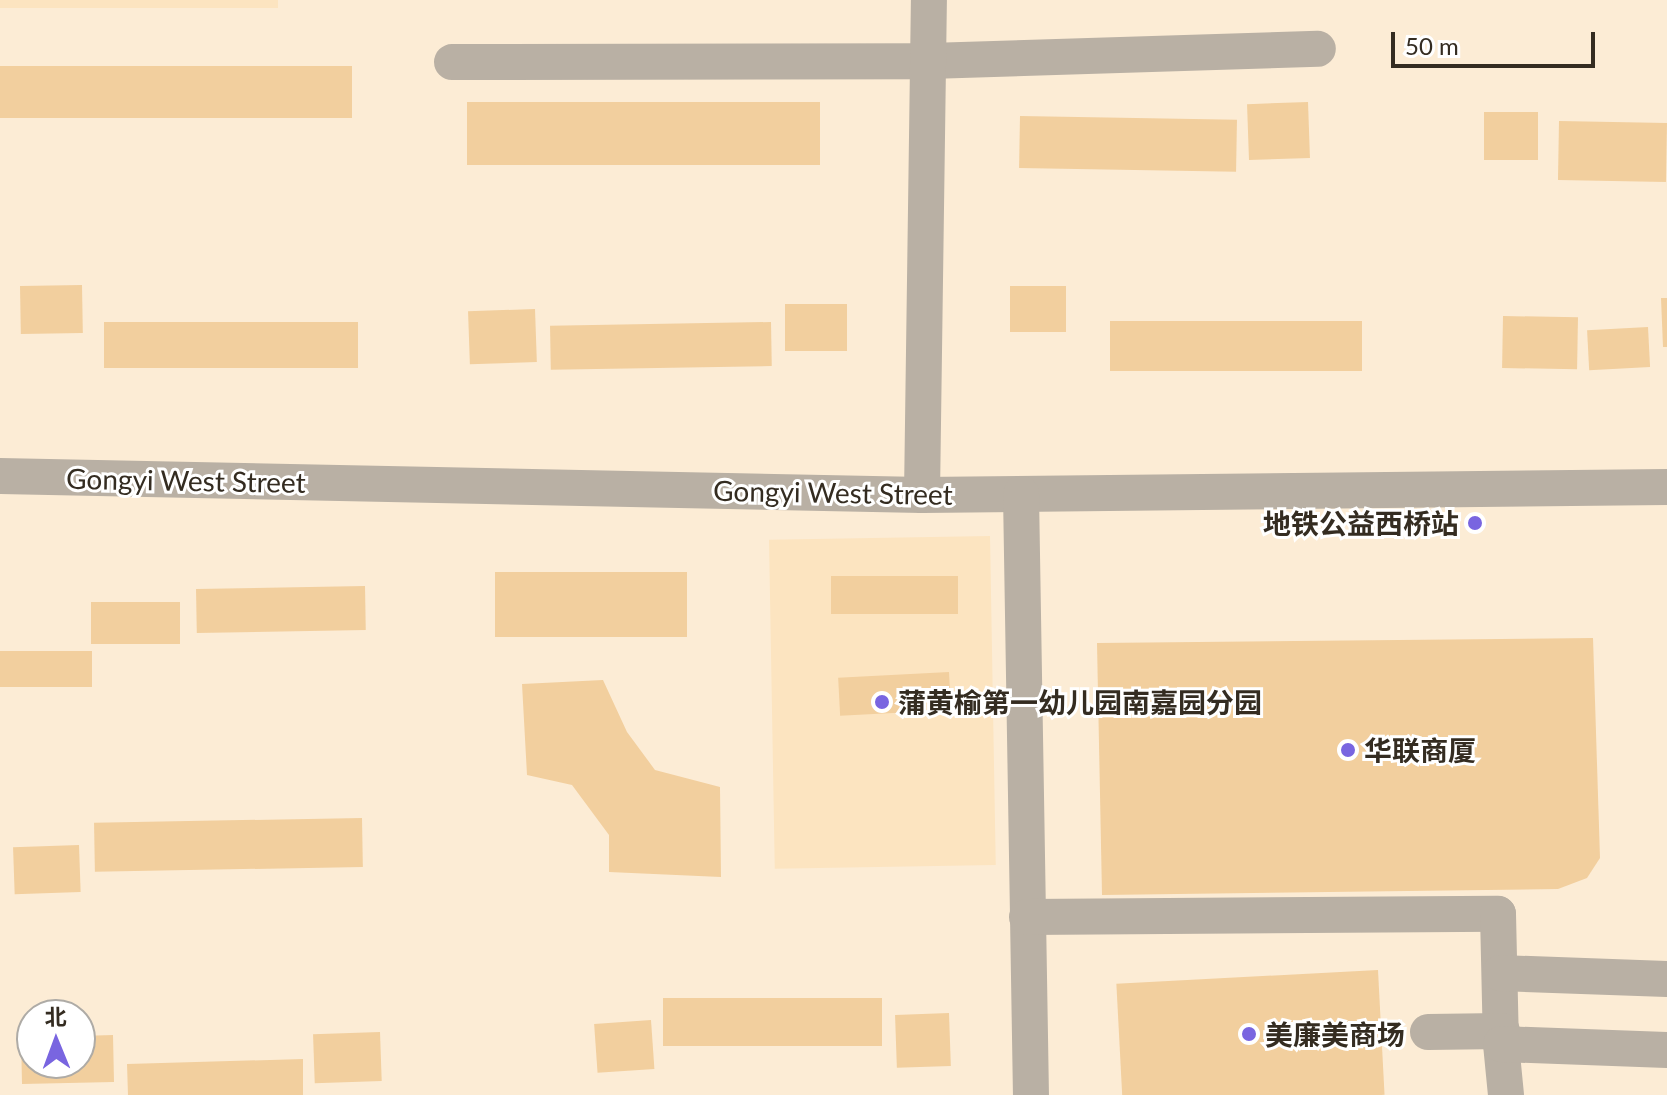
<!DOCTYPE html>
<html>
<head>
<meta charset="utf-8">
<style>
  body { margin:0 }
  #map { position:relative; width:1667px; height:1095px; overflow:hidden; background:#fcecd5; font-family:Lato,"Noto Sans SC",sans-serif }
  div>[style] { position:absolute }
  .built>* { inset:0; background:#fce4c0; transform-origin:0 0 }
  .building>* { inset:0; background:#f2cf9e; transform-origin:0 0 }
  .minor>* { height:36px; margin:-18px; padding:0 18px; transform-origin:18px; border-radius:18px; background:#b9b0a4 }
  .dots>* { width:22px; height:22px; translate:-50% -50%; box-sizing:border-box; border:4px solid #fff; border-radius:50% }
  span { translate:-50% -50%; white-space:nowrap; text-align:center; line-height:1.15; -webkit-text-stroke:6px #fff; paint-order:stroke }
  .street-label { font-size:28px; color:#342c21 }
  .poi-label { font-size:28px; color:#342c21; font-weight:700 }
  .right { translate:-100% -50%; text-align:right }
  .left { translate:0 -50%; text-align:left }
  .north { position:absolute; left:16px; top:999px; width:80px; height:80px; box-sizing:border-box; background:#fff; border:2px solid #aeaba6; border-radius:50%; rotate:359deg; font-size:22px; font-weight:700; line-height:32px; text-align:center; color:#342c21 }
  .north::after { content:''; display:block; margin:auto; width:28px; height:36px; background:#7965e0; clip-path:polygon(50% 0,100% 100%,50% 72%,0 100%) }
  .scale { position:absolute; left:1391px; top:32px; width:204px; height:36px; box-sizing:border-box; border:4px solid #342c21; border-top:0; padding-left:10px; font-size:24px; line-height:28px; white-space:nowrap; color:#342c21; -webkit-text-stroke:6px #fff; paint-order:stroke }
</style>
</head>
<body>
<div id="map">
  <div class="built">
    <div style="left:0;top:0;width:278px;height:8px"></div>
    <div style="left:990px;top:536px;width:329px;height:221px;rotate:89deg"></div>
  </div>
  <div class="building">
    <div style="left:352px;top:66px;width:52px;height:352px;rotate:90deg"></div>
    <div style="left:467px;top:102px;width:353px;height:63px"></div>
    <div style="left:1308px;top:102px;width:56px;height:61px;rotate:88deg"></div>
    <div style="left:1484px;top:112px;width:54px;height:48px"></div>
    <div style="left:1020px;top:116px;width:217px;height:52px;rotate:1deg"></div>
    <div style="left:1559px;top:121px;width:108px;height:59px;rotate:1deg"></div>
    <div style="left:82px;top:285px;width:48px;height:62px;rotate:89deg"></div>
    <div style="left:1010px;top:286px;width:56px;height:46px"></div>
    <div style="clip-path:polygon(1661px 298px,1667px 298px,1667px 347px,1663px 347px)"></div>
    <div style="left:785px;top:304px;width:62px;height:47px"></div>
    <div style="left:535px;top:309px;width:53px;height:67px;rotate:88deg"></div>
    <div style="left:1503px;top:316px;width:75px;height:52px;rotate:1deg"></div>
    <div style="left:1110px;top:321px;width:252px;height:50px"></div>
    <div style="left:358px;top:322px;width:46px;height:254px;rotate:90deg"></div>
    <div style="left:771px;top:322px;width:44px;height:221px;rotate:89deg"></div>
    <div style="left:1648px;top:327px;width:40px;height:61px;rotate:87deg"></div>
    <div style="left:687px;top:572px;width:65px;height:192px;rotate:90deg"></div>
    <div style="left:831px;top:576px;width:127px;height:38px"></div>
    <div style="left:365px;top:586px;width:44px;height:169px;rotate:89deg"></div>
    <div style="left:180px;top:602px;width:42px;height:89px;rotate:90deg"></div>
    <div style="clip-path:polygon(1593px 638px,1600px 858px,1587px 878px,1558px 889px,1102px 895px,1097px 643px)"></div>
    <div style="left:0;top:651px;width:92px;height:36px"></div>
    <div style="left:949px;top:672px;width:38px;height:111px;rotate:87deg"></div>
    <div style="clip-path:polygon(603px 680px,627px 732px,655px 770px,720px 787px,721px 877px,609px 872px,609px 835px,572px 785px,527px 775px,522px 684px)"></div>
    <div style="left:362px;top:818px;width:49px;height:268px;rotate:89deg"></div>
    <div style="left:79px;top:845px;width:47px;height:66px;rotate:88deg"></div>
    <div style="left:1378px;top:970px;width:125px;height:262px;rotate:87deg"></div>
    <div style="left:663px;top:998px;width:219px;height:48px"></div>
    <div style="left:949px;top:1013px;width:53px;height:54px;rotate:88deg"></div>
    <div style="left:651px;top:1020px;width:49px;height:57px;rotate:86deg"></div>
    <div style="left:380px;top:1032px;width:49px;height:67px;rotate:88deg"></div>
    <div style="clip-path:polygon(113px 1035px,114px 1082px,22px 1084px,21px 1037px,32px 1037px,32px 1063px,80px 1063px,80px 1036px)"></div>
    <div style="clip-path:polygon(303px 1059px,303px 1095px,128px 1095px,127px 1064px)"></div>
  </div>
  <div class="minor">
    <div style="left:452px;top:62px;width:477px;rotate:-0.1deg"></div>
    <div style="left:929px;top:61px;width:389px;rotate:-1.8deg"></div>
    <div style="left:0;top:476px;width:922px;rotate:1.18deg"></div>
    <div style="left:922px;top:495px;width:745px;rotate:-0.62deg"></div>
    <div style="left:1021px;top:494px;width:601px;rotate:89.05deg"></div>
    <div style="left:922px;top:495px;width:495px;rotate:-89.2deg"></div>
    <div style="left:1027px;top:917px;width:471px;rotate:-0.4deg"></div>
    <div style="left:1498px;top:914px;width:130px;rotate:88.7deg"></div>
    <div style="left:1501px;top:1044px;width:51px;rotate:84.4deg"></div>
    <div style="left:1500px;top:973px;width:167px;rotate:2.1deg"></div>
    <div style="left:1428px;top:1032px;width:74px;rotate:-0.8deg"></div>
    <div style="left:1501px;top:1044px;width:166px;rotate:2.1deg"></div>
  </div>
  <div class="dots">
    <div style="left:1475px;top:523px;background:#7965e0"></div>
    <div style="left:882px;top:702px;background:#7965e0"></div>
    <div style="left:1348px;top:750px;background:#7965e0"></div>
    <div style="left:1249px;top:1034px;background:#7965e0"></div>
  </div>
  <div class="street-label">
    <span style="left:186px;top:480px;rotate:1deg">Gongyi West Street</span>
    <span style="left:833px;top:492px;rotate:1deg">Gongyi West Street</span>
  </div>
  <div class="poi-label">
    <span class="right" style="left:1459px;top:523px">地铁公益西桥站</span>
    <span class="left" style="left:898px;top:702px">蒲黄榆第一幼儿园南嘉园分园</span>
    <span class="left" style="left:1364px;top:750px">华联商厦</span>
    <span class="left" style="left:1265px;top:1034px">美廉美商场</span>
  </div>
  <div class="north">北</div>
  <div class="scale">50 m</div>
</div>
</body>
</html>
